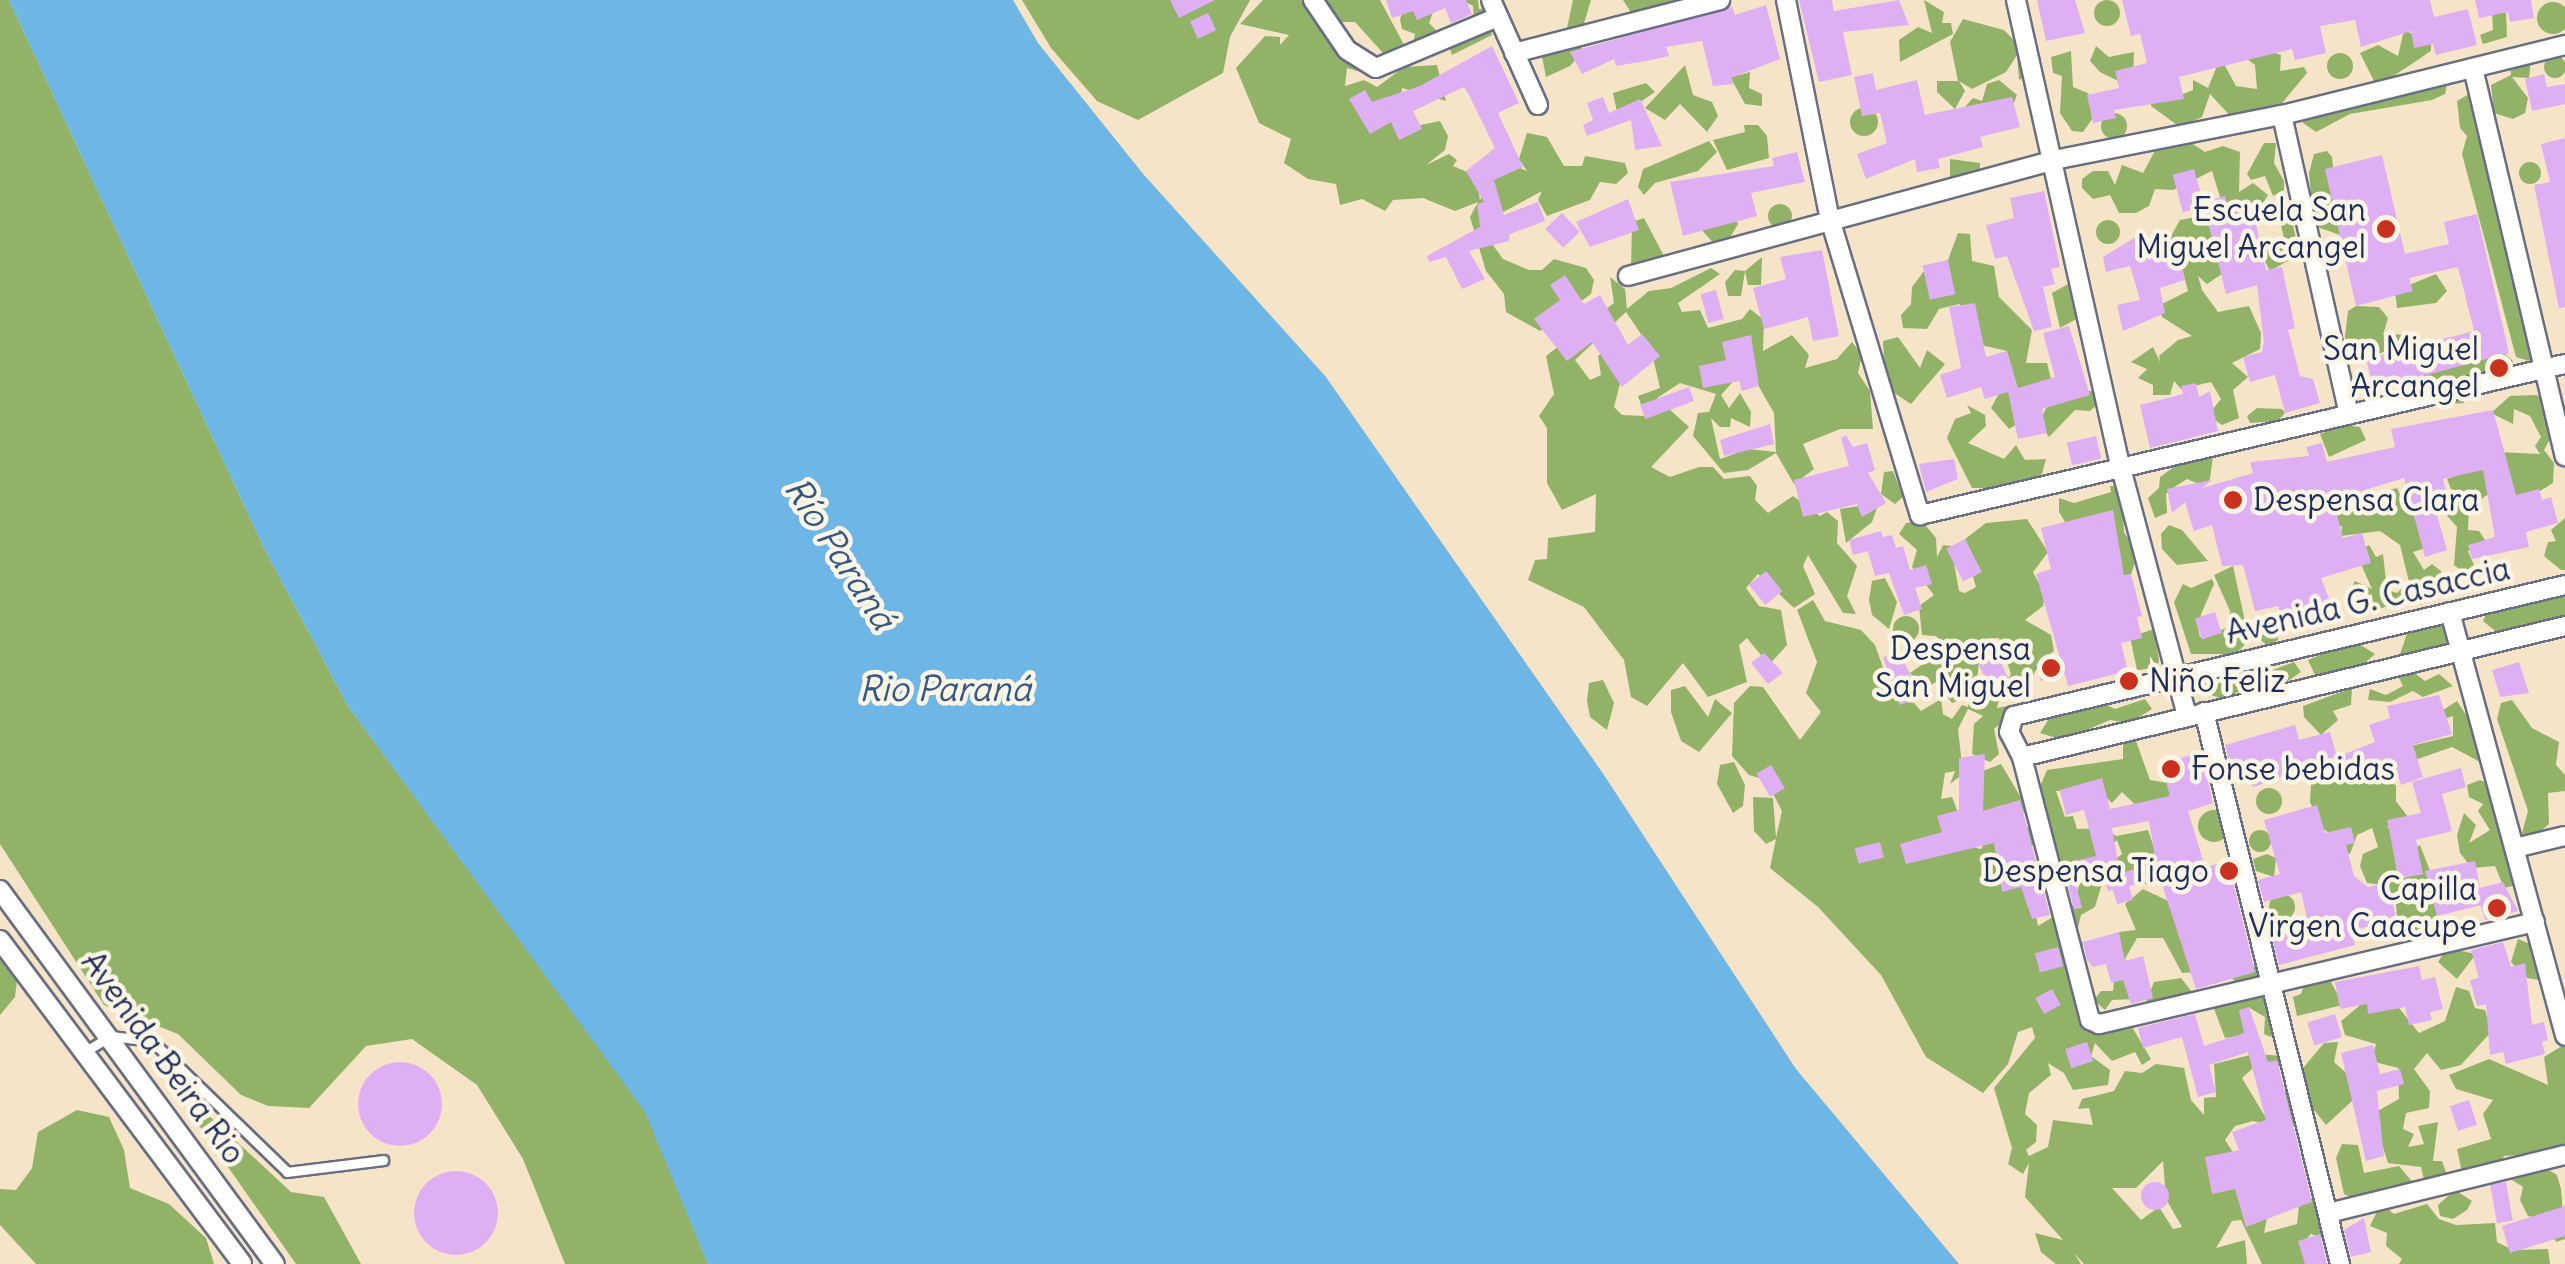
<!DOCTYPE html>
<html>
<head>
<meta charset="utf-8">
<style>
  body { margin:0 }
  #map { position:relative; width:2565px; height:1264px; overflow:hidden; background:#f6e4c9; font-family:Delius,sans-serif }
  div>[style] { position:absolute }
  .forest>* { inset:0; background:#92b367 }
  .round { border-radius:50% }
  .water>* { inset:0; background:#6db6e5 }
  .building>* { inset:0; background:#dfaff4; transform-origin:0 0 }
  .roads { filter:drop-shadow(2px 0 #686e83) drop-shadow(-2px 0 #686e83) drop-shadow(0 2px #686e83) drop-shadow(0 -2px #686e83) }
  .service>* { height:9px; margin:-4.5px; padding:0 4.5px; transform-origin:4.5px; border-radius:4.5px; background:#fff }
  .minor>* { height:18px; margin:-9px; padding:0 9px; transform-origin:9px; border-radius:9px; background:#fff }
  .dots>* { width:28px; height:28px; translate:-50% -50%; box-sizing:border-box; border:5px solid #fcf5e5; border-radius:50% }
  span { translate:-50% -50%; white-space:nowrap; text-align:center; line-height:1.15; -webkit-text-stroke:9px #fcf5e5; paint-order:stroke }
  .poi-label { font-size:32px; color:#1b2f5e }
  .right { translate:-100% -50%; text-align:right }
  .left { translate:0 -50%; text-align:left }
  .street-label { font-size:32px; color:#1b2f5e }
  .water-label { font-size:35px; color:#345886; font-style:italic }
</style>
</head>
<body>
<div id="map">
  <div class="forest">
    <div class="round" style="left:2094px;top:0;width:26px;height:26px"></div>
    <div style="clip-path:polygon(0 0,9px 0,264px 548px,348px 706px,646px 1112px,708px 1264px,565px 1264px,523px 1159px,477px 1085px,412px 1039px,366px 1046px,309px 1108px,268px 1106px,241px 1095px,178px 1034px,104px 1005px,0 844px)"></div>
    <div style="clip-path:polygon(1022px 0,1250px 0,1230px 37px,1223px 73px,1138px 120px,1097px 101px,1051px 48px)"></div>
    <div style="clip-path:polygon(1263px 0,1380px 0,1409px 54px,1392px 63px,1355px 22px,1342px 22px,1349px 43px,1361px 47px,1364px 73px,1347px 68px,1345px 86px,1364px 80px,1377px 87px,1404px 67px,1437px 65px,1446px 101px,1402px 88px,1400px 101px,1416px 126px,1440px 121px,1448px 136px,1445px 150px,1426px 165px,1449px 154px,1457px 160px,1453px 166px,1476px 176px,1480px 200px,1503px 161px,1527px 171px,1519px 159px,1527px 133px,1547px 137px,1564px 166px,1582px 166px,1585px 156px,1625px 163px,1628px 173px,1616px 184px,1600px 182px,1590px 200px,1547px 216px,1538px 200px,1542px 191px,1494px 217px,1490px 241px,1503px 259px,1529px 270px,1542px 270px,1554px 259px,1586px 268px,1594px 280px,1591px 294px,1540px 331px,1506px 312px,1504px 294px,1486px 271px,1470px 217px,1478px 202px,1455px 211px,1423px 198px,1393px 200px,1385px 211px,1362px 199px,1340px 205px,1336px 184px,1308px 179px,1284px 163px,1291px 139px,1259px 123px,1236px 68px,1265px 36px,1280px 37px,1280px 45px,1289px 35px,1240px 24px)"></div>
    <div style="clip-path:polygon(1462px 0,1478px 0,1479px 9px,1487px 8px,1492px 35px,1452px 55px,1449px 45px,1474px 19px,1473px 6px)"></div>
    <div style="clip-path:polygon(1573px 0,1591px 0,1582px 30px,1567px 28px)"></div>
    <div style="clip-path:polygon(1623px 0,1676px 0,1678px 9px,1632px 14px)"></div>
    <div style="clip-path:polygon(1924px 0,1944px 12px,1942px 23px,1951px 23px,1953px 34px,1900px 62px,1899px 40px,1918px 27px,1932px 33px)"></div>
    <div style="clip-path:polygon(1406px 1px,1435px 7px,1429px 23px,1442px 36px,1413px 44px,1415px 34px,1402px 29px,1400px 19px)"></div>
    <div class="round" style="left:2537px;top:2px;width:32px;height:32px"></div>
    <div style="clip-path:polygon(2492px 13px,2506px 13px,2507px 37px,2483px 44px,2480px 35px,2493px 30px)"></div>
    <div style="clip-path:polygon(1963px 19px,2004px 30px,2041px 68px,2019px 80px,2017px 55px,2006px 72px,1972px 89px,1959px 81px,1965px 91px,1955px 109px,1937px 92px,1937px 81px,1958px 81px,1950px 42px)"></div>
    <div style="clip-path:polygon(2404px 30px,2431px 43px,2431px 51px,2377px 87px,2360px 53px,2378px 45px,2398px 56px)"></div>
    <div style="clip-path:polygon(1580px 44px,1583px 51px,1570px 66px,1546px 77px,1541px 52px)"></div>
    <div style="clip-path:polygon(2096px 46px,2109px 57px,2134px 52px,2133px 75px,2116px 80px,2100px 72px,2090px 61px)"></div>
    <div style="clip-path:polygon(2267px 50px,2281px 55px,2280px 71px,2304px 67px,2307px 73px,2278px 108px,2234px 120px,2210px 94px,2202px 117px,2180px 127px,2151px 106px,2151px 100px,2163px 102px,2193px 90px,2193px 80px,2208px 88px,2217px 66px,2224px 64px,2236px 86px,2257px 89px,2255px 65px,2247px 59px)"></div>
    <div style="clip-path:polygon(2071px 51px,2073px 87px,2088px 93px,2097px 112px,2083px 132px,2072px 131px,2060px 113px,2062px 76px,2053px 73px,2051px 57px)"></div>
    <div class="round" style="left:2327px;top:53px;width:26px;height:26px"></div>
    <div class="round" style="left:2544px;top:56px;width:22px;height:22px"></div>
    <div style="clip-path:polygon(2531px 61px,2529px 78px,2512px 77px,2528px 98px,2525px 113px,2513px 119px,2494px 113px,2491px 85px,2511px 75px,2510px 64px)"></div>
    <div style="clip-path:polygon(1722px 62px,1740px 75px,1750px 72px,1749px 88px,1762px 94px,1762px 106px,1745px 104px)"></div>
    <div style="clip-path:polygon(1685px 65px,1693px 95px,1712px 102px,1718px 116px,1707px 132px,1680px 104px,1665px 120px,1645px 108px)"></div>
    <div style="clip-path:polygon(1999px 80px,2017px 95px,2009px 115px,1964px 108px,1973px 98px,1982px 101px,1987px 84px)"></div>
    <div style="clip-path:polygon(2448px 81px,2445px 94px,2432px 100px,2350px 114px,2316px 132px,2303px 123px,2304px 113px)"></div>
    <div style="clip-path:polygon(1646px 83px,1655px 92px,1618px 117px,1613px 93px)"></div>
    <div style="clip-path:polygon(2469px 94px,2537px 349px,2529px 361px,2516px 357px,2462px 154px,2467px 136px,2460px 128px,2457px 101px)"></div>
    <div class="round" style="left:1850px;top:108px;width:28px;height:28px"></div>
    <div class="round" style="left:2101px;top:113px;width:26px;height:26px"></div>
    <div style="clip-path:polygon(1744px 125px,1758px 125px,1767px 136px,1769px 158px,1727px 170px,1713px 140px,1745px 132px)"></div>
    <div style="clip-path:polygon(1709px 141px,1717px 152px,1698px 171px,1655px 183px,1644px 195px,1638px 187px,1643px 169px)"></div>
    <div style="clip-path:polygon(2190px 142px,2205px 152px,2223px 146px,2240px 152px,2239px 192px,2253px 183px,2268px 195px,2263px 203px,2228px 223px,2212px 171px,2173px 190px,2155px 189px,2149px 206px,2136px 213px,2119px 213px,2110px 195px,2093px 199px,2082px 188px,2082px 179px,2093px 171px,2108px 171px,2115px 185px,2122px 165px,2143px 173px,2157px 147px)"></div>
    <div style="clip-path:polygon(2264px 143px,2276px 143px,2274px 163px,2284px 181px,2284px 190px,2273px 196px,2265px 176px,2251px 180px,2247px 174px)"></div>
    <div style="clip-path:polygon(2327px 151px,2332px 157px,2340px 235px,2312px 225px,2312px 210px,2329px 208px,2311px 196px,2309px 173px,2314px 154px)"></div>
    <div style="clip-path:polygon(1950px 159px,1980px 163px,1980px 174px,1950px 183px)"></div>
    <div class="round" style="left:2519px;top:162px;width:22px;height:22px"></div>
    <div class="round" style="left:1768px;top:204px;width:24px;height:24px"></div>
    <div style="clip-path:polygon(1732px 210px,1738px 224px,1727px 243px,1716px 246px,1701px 229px)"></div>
    <div style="clip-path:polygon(2290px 213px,2300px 254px,2270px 271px,2259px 249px,2285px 243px,2281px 225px)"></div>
    <div style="clip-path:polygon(2207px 215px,2225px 272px,2207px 284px,2198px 276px,2202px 290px,2218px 312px,2249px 306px,2261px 333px,2260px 349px,2232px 363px,2248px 377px,2233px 390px,2239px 418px,2222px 425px,2208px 415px,2221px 399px,2211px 382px,2181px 389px,2174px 381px,2170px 395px,2153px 395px,2153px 385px,2138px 378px,2147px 369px,2131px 362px,2153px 347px,2160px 362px,2159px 356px,2178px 340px,2192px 336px,2162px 317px,2158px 306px,2188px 291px,2180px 261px,2158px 254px,2152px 244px,2171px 236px,2180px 220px)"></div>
    <div style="clip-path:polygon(1644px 218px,1663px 254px,1661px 265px,1631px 272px,1632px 222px)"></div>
    <div class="round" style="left:2096px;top:220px;width:24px;height:24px"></div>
    <div style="clip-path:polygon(1958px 233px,1970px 234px,1972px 261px,1994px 266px,1999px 297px,2032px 330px,2026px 363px,2047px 363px,2051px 379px,2024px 420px,2009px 429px,1991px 408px,2012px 370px,2007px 351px,1981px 345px,1969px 310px,1959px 304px,1939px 309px,1927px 329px,1903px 328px,1901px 315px,1911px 304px,1912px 287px,1927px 267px,1948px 260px)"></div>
    <div style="clip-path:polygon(1762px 257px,1761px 285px,1748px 285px,1745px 271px,1741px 296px,1728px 296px,1725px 282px,1735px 270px,1745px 271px)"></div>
    <div style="clip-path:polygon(evenodd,1711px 268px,1720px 274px,1678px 303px,1682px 312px,1700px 310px,1708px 328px,1742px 319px,1750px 309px,1764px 320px,1763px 351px,1792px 335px,1809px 355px,1805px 368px,1837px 359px,1852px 342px,1862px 355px,1858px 373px,1870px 391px,1873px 429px,1840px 429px,1803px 444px,1814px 469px,1794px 484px,1776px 453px,1748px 470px,1724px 473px,1693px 436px,1698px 413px,1709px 412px,1716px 394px,1680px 383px,1657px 398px,1689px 427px,1651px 467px,1670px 477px,1699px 467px,1713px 467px,1724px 479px,1750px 476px,1757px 486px,1755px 500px,1768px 513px,1793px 496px,1820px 516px,1827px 512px,1838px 521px,1837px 543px,1857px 566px,1847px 596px,1856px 614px,1843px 613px,1808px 555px,1803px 566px,1815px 594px,1794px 608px,1758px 574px,1746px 588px,1759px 606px,1781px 610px,1787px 645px,1769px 665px,1747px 638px,1739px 645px,1747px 682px,1708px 697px,1683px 663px,1647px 706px,1631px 697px,1624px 660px,1584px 607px,1528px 580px,1535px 560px,1547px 559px,1548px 538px,1595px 532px,1596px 494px,1562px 510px,1547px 483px,1547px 428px,1539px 416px,1554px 394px,1546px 356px,1614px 303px,1610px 277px,1625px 289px,1627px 309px,1649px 291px,1671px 288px,1711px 268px,1626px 312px,1651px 349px,1660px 388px,1638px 396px,1645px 416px,1622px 415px,1614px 407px,1625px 364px,1610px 347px,1598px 356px,1601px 375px,1590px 380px,1575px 360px,1626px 312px,1711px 268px,1747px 366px,1774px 413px,1776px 452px,1748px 449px,1720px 459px,1711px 418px,1720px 427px,1730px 427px,1731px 418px,1750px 427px,1751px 412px,1740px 393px,1729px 408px,1721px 395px,1747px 366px)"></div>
    <div style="clip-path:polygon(2436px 274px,2447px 291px,2436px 303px,2397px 308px,2395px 291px)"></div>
    <div style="clip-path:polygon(2072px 282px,2080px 317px,2060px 328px,2052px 293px)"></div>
    <div style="clip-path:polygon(2356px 306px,2379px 307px,2388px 318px,2383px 335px,2411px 334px,2411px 342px,2359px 361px,2347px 351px,2345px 337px,2348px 311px)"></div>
    <div style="clip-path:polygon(1898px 337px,1920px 368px,1927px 350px,1945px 364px,1911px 404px,1893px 392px,1884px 364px,1883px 341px)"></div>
    <div style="clip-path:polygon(2503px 352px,2513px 361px,2509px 374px,2466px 385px,2464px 403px,2437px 405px,2421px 392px,2421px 376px)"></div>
    <div style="clip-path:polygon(2071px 391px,2095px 391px,2101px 401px,2090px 411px,2075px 410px,2049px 437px,2039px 423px,2049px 402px)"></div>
    <div style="clip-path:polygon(2536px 395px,2545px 398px,2547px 418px,2562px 418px,2544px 450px,2554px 463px,2553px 483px,2517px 505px,2498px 452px,2540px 454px,2535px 446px,2541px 437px,2530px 416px,2514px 409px,2513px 424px,2491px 413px,2510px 396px)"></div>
    <div style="clip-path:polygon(1967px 405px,1985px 415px,1986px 426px,1968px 443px,2004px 459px,2016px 445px,2025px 460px,2046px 459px,2042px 474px,2012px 488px,1972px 488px,1947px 438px,1955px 419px,1971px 413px)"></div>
    <div style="clip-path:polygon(2257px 408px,2282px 409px,2285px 413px,2278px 421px,2250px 423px,2247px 416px)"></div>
    <div style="clip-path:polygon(2341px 425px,2360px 427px,2366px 440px,2329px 457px,2320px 434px)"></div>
    <div style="clip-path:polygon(2202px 447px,2213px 456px,2210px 479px,2203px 486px,2187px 479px,2176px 486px,2166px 494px,2167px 513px,2155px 518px,2148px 498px,2159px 488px,2160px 477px)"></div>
    <div style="clip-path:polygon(2477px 468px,2488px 472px,2494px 490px,2469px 508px,2468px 530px,2479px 531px,2485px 540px,2468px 551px,2476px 570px,2468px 576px,2454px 565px,2457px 527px,2443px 511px,2454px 497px,2447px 479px)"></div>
    <div style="clip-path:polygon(1893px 471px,1903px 497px,1895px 504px,1881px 494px,1884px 472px)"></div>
    <div style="clip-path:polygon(2110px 486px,2121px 486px,2124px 532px,2138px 554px,2129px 580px,2070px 530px,2059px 512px,2059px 498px,2074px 503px,2111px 492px)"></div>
    <div style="clip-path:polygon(2397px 488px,2407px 509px,2431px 511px,2426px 548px,2413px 552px,2424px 570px,2432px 564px,2441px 571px,2442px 590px,2421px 605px,2409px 599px,2373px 611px,2372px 594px,2351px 605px,2346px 598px,2355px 581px,2372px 589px,2356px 553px,2369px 545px,2376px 557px,2383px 554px,2387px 590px,2397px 593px,2409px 582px,2400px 545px,2380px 531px,2341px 536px,2342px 526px,2331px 529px,2322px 514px,2362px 492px,2374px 507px,2386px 491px)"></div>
    <div style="clip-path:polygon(1865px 505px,1877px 508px,1872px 522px,1846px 543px,1840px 509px)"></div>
    <div style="clip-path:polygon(2565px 518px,2565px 570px,2561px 570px,2544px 556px,2548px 542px,2556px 541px,2551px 530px)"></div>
    <div style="clip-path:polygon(evenodd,2027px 519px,2048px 552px,2033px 572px,2045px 595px,2043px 606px,2025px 620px,2051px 635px,2054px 651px,2042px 660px,2029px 682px,2033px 691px,2024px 699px,2003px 687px,2011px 674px,1999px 638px,1981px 639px,1977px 682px,2000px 696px,1997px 708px,2013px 705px,2014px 713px,1994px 729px,1999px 754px,1990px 762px,1972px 754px,1974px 724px,1983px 716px,1968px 709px,1958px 729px,1963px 774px,1950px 784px,1955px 771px,1945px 773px,1941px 799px,1952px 797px,1971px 847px,1981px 849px,1988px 835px,1975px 774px,2001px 764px,2020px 796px,2030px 792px,2039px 804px,2026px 817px,2019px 802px,1995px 807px,2001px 835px,2036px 825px,2036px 843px,2023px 852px,2038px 926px,2074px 904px,2079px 885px,2064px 873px,2063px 863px,2057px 861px,2046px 878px,2037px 860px,2051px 836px,2040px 787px,2047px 770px,2123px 759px,2123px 738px,2136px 741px,2150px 780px,2168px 783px,2170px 797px,2146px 815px,2122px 792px,2112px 803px,2099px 790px,2056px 791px,2065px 817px,2073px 816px,2077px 829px,2104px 828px,2116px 836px,2148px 830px,2166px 883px,2147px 885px,2131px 873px,2110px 875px,2109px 864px,2122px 854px,2117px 840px,2098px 857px,2104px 877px,2095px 907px,2081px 915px,2077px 932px,2083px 944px,2070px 979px,2079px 1014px,2086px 1026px,2129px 1022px,2151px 1059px,2142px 1065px,2135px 1052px,2112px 1061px,2095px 1043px,2091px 1056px,2110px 1070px,2108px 1085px,2073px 1090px,2064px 1073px,2048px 1063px,2051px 1075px,2029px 1093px,2025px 1114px,2037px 1125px,2036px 1142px,2026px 1150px,2029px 1156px,2048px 1147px,2053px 1120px,2093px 1125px,2089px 1108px,2078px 1109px,2082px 1099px,2114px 1091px,2125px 1071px,2142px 1073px,2156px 1064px,2184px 1068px,2191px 1100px,2204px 1115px,2204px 1098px,2216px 1097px,2214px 1064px,2254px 1054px,2299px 1057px,2288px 1066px,2253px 1068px,2242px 1078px,2266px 1118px,2292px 1080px,2308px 1118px,2295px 1127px,2284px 1116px,2264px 1124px,2253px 1121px,2235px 1126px,2225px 1140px,2269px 1207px,2264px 1233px,2297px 1224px,2299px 1205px,2316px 1196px,2328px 1213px,2322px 1238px,2311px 1234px,2302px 1244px,2308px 1264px,2262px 1264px,2241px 1220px,2232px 1221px,2216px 1248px,2245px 1240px,2247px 1264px,2084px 1264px,2074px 1253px,2081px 1264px,2056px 1264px,2041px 1252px,2035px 1233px,2063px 1240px,2025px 1197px,2029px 1163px,2023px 1174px,2008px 1164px,2012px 1148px,1994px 1088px,2035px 1038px,2032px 1027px,2018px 1032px,2008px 1064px,1983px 1093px,1926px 1057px,1881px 975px,1818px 907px,1770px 868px,1776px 839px,1766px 844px,1754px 831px,1753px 797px,1773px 798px,1776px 838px,1782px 811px,1766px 780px,1749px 775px,1732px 756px,1734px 703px,1750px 686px,1763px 687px,1800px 740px,1821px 712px,1806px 693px,1817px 662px,1797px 610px,1813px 600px,1825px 621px,1861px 630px,1875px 645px,1895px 701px,1914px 703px,1921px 711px,1941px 699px,1943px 714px,1952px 719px,1962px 705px,1968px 707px,1969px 697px,1952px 703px,1936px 682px,1926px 688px,1910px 673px,1946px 648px,1936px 636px,1922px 635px,1919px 606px,1934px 595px,1912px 567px,1917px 550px,1899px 534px,1906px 523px,1922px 521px,1936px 538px,1937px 557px,1943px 545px,1951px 546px,1959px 591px,1965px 593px,1976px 587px,1973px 577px,1980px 570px,1965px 539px,1986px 523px,2027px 519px,2163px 1161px,2166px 1199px,2182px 1227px,2173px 1229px,2159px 1207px,2141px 1220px,2112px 1188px,2136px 1188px,2163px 1161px)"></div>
    <div style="clip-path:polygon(2169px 525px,2182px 530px,2208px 561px,2177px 565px,2162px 549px,2161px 534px)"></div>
    <div style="clip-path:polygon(2233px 566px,2249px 640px,2236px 654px,2191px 654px,2174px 602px,2183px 584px,2191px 588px,2212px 579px,2214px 584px,2197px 624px,2200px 637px,2227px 628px,2230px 611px,2214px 575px)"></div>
    <div style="clip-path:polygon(1885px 578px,1897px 602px,1889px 629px,1872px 615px,1869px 600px,1872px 581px)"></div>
    <div style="clip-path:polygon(2565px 587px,2565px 618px,2499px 634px,2483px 621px,2493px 599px)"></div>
    <div style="clip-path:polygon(2266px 615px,2279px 625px,2278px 640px,2269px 647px,2257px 637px)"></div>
    <div class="round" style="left:1893px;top:616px;width:26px;height:26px"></div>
    <div style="clip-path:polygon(2439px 621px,2456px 627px,2443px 646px,2410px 661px,2400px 654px,2409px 628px)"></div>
    <div style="clip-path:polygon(2154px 629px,2159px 661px,2156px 668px,2137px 670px,2130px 637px)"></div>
    <div style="clip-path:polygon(2354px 641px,2375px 654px,2357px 670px,2315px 675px,2308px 660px)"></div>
    <div style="clip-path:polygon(2294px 662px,2301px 672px,2279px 687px,2252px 678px,2261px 668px,2264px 673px)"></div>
    <div style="clip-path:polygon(2409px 669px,2425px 681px,2439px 674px,2453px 686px,2423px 697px,2413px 691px,2390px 702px,2368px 700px,2370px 689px,2386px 695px,2403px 686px,2399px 678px)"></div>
    <div style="clip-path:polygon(2241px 676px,2248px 685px,2226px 700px,2199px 691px,2208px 681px,2211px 686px)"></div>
    <div style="clip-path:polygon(1603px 680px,1614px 703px,1607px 730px,1590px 717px,1587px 701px,1589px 683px)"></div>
    <div style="clip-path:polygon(1685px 686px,1708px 717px,1715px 699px,1732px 713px,1699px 752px,1681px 741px,1671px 712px,1671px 690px)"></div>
    <div style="clip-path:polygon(2352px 688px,2351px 705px,2333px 711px,2338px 720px,2321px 735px,2304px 717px,2303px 706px)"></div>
    <div style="clip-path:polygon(2145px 699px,2152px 709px,2130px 723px,2110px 720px,2063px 740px,2040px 733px,2052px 714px,2072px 707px,2099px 701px,2115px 709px)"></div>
    <div style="clip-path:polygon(2512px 700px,2532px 728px,2559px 742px,2556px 765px,2565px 775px,2565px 791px,2548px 793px,2549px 824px,2541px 831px,2546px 845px,2539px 852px,2522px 833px,2528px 811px,2497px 719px,2501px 703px)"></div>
    <div style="clip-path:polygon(2457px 701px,2485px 744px,2482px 763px,2452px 747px,2415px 760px,2411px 746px,2453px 736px,2453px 716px,2436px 722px,2434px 716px)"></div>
    <div style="clip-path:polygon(2371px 759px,2394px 760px,2384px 781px,2396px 785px,2396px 801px,2408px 817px,2387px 827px,2404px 837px,2394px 853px,2397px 872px,2405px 878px,2415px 869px,2409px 852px,2420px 845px,2437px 889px,2439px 928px,2413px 936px,2398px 931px,2396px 904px,2383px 885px,2367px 883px,2360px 866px,2363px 854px,2378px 847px,2372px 828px,2357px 835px,2350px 854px,2336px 848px,2338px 839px,2322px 828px,2310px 802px,2312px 769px,2330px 767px,2340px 783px,2364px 775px)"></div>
    <div style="clip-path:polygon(1734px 762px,1745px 785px,1743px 806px,1733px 813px,1717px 784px,1720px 765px)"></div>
    <div style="clip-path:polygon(2480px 780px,2490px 784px,2517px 885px,2504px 888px,2495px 866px,2472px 868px,2460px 853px,2457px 835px,2464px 813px,2476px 825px,2469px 843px,2490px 830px,2478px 811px,2483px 804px,2469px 797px,2467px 785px)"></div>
    <div class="round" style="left:2256px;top:788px;width:26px;height:26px"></div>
    <div class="round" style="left:2198px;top:810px;width:32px;height:32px"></div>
    <div class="round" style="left:2249px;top:830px;width:22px;height:22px"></div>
    <div style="clip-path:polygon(2267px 854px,2276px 858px,2274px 877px,2256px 871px,2253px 859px)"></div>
    <div style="clip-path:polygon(2143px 889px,2181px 907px,2193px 972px,2182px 973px,2163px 938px,2137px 938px,2125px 959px,2135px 971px,2135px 999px,2112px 1000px,2105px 1010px,2094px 1000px,2101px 991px,2113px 991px,2119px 932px,2136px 930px,2125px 904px)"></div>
    <div class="round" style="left:2269px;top:894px;width:26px;height:26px"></div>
    <div style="clip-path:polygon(2518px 939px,2533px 945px,2545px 981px,2527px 978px,2511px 962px)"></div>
    <div style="clip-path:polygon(2447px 948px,2476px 954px,2457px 979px,2438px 962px)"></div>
    <div style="clip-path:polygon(0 950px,17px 980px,15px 997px,0 1015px)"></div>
    <div style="clip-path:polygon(2240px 963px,2258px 966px,2258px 985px,2276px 999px,2280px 1020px,2271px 1037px,2264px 1034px,2265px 1017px,2248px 1007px,2245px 1036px,2225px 1038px,2213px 1006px,2241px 991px,2230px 975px)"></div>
    <div style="clip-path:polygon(2356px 971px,2331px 982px,2343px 1005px,2297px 1016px,2293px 997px,2301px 994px,2308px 974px)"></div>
    <div style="clip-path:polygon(2181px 978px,2200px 1002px,2158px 1007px,2146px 1002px,2154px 982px)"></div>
    <div style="clip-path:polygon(2456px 987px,2469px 991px,2475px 1008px,2485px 1010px,2491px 1032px,2461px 1065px,2441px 1070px,2427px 1053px,2414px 1069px,2430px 1091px,2429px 1108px,2406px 1113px,2403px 1129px,2414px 1134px,2408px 1147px,2424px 1144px,2418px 1126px,2438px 1122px,2433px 1161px,2442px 1161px,2447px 1175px,2424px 1180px,2421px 1167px,2388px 1163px,2379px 1135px,2374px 1113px,2399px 1099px,2398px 1068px,2371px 1061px,2376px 1044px,2345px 1035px,2341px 1021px,2369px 998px,2399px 1008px,2419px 1033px,2445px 1021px)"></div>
    <div style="clip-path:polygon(2338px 1042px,2334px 1062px,2352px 1078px,2352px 1101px,2326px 1125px,2307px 1101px,2303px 1068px,2324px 1043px)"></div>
    <div style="clip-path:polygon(2565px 1044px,2565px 1152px,2504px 1156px,2497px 1168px,2463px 1177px,2457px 1149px,2491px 1139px,2483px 1114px,2493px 1100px,2456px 1089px,2449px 1075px,2489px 1059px,2548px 1085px,2544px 1057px)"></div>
    <div style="clip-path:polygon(77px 1110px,109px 1117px,124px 1150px,130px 1188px,169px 1204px,206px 1238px,214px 1264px,36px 1264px,0 1225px,0 1189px,16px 1190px,32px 1168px,38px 1132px)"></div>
    <div style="clip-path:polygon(206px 1113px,291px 1192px,324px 1197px,361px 1264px,296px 1264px,193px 1117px)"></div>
    <div style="clip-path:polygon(2342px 1144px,2358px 1145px,2364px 1173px,2399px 1166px,2415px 1185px,2357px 1200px,2344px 1194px,2336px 1158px)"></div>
    <div style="clip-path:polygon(2536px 1162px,2557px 1175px,2561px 1189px,2565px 1239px,2556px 1242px,2544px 1219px,2528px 1216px,2520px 1200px,2523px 1187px,2512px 1180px,2515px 1169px)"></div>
    <div style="clip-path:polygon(2455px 1190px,2472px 1201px,2467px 1210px,2453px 1219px,2440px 1216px,2438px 1205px)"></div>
    <div style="clip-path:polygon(2381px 1203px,2394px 1214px,2427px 1204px,2439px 1219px,2456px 1225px,2495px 1223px,2497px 1242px,2513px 1250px,2548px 1249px,2550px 1264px,2399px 1264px,2402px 1259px,2386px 1246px,2387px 1233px,2370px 1226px)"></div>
  </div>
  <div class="water">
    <div style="clip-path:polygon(9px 0,1013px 0,1038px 43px,1144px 175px,1326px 377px,1604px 775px,1796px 1069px,1959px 1264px,708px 1264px,645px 1112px,348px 706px,264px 548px)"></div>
  </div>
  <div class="building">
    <div style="clip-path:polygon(1170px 0,1215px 0,1179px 18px)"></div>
    <div style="clip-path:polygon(1386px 0,1466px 0,1472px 14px,1451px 23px,1445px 8px,1417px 20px,1413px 11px,1392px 18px)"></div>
    <div style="clip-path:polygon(1799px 0,1832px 0,1834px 11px,1899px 0,1909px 25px,1843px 32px,1852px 75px,1819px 82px)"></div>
    <div style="clip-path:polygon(2037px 0,2075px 0,2085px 33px,2046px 41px)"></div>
    <div style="clip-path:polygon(2122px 0,2430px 0,2434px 17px,2468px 9px,2477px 45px,2436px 55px,2433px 44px,2414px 48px,2411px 31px,2361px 47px,2355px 20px,2320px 26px,2326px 53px,2295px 60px,2292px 49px,2179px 77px,2184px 99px,2114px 110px,2116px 118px,2093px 123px,2087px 95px,2119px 88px,2115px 71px,2147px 63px,2140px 34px,2131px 36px)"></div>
    <div style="clip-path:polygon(2475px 0,2531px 0,2534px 18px,2510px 22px,2508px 12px,2479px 18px)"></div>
    <div style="clip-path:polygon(1766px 5px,1780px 59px,1731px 78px,1733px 84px,1713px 86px,1702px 41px,1666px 47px,1669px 56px,1646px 61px,1616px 66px,1614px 59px,1582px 74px,1570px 52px,1732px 7px,1735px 15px)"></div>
    <div style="left:1208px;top:13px;width:19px;height:20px;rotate:65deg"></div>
    <div style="clip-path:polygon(1492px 46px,1519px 103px,1498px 113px,1523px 167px,1494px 180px,1504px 215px,1538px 202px,1545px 221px,1510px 234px,1509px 241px,1469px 251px,1485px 279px,1462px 289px,1446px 257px,1429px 262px,1427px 256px,1480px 227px,1477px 204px,1484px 202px,1466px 171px,1495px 148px,1468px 93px,1464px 87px,1413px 111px,1422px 129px,1399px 140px,1391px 122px,1370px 134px,1349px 99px,1365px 90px,1372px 102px,1420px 86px)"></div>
    <div style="clip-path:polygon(1873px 73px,1876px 90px,1917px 80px,1925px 115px,2012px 97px,2020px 127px,1980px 137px,1983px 147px,1938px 159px,1940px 168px,1917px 172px,1915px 159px,1866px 179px,1857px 154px,1887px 143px,1880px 113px,1862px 116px,1854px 77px)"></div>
    <div style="clip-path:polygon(2544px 74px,2547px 87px,2565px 84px,2565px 104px,2532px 111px,2525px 79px)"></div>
    <div style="clip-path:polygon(1603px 97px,1609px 113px,1640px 99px,1662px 146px,1635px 150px,1631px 120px,1587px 136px,1583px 125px,1593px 120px,1587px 103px)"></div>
    <div style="clip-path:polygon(2565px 138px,2565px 307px,2559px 308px,2534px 185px,2550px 182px,2541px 144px)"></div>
    <div style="clip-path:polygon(1797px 152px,1805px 182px,1751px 193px,1757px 216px,1683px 236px,1670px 182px,1774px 166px,1772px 158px)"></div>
    <div style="clip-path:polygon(2382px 155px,2405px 254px,2449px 244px,2444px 222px,2477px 214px,2509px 353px,2374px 389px,2366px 359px,2474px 331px,2458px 267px,2409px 278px,2413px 291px,2356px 306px,2325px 169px)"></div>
    <div style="left:2194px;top:169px;width:39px;height:22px;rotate:75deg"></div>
    <div style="clip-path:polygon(2044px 191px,2060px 267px,2051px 269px,2055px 284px,2043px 287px,2052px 327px,2034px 331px,2007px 256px,1995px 259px,1986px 225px,2014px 218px,2010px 198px)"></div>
    <div style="clip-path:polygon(2225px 196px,2229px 210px,2274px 201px,2278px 220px,2256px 224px,2266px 270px,2282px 267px,2295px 328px,2288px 330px,2300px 376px,2313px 379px,2320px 403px,2285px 413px,2275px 375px,2250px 382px,2243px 357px,2262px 352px,2264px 342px,2257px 285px,2226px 294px,2203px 202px)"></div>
    <div style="clip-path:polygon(1628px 199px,1639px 230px,1590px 247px,1576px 222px)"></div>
    <div style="left:1562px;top:213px;width:26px;height:23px;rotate:47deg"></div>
    <div style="clip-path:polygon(2144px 232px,2147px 247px,2173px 239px,2185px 280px,2160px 288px,2165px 313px,2123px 331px,2117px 305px,2140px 300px,2130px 266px,2106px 272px,2103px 257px)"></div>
    <div style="clip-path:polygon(1822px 250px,1839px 336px,1813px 341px,1808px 317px,1764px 329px,1753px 288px,1786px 279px,1780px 257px)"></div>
    <div style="left:1948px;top:260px;width:35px;height:26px;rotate:78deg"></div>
    <div style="clip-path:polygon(1565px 275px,1584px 304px,1600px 295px,1628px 345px,1642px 334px,1660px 356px,1622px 387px,1592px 342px,1567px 361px,1534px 319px,1560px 300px,1550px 285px)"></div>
    <div style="left:1716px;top:290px;width:30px;height:16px;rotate:75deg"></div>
    <div style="clip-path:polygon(1975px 303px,1986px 357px,2007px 351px,2018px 388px,2055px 377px,2043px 333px,2069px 326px,2090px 395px,2042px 409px,2047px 433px,2018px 439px,2008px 392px,1985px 399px,1981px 387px,1947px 398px,1940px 375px,1961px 368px,1949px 307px)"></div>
    <div style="clip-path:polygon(1751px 335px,1759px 386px,1742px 391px,1739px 381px,1703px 388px,1699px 366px,1726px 360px,1722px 342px)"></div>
    <div style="clip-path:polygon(2196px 383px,2199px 397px,2210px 391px,2218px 431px,2150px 448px,2140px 405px,2183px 394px,2181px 386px)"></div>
    <div style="left:1689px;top:387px;width:15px;height:52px;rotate:70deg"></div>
    <div style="clip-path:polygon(2493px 410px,2516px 495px,2539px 489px,2542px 500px,2551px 497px,2558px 523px,2526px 532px,2529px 547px,2472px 559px,2468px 545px,2495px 537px,2483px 470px,2443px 479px,2451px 511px,2437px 515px,2447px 550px,2425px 557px,2404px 478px,2333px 500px,2343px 538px,2362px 533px,2371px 563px,2321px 578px,2336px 616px,2306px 626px,2284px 629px,2278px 606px,2255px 611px,2243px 565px,2222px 566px,2212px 525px,2194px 531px,2185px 502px,2172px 513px,2167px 489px,2212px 480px,2202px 488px,2253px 473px,2250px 462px,2309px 456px,2306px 447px,2322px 443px,2327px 462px,2395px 447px,2391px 429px)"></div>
    <div style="clip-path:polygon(1770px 424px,1774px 444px,1724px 456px,1720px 440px)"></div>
    <div style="clip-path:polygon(1846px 435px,1853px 447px,1867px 443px,1875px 470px,1868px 473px,1886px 503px,1862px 517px,1857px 504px,1803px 517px,1794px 480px,1849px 466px,1841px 438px)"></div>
    <div style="left:2096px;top:436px;width:23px;height:30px;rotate:77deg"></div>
    <div style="clip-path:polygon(1954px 459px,1958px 479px,1926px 492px,1919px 464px)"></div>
    <div style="clip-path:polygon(2113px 510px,2124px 575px,2131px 574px,2142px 616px,2137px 617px,2142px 638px,2121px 643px,2128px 671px,2068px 686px,2065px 674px,2041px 681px,2036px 664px,2060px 658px,2036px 574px,2051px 569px,2041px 528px)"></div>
    <div style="clip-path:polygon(1881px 531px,1883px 537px,1892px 535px,1896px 548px,1903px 546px,1910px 570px,1926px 565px,1932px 584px,1915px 588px,1922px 609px,1904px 615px,1889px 573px,1875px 576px,1868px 551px,1853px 555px,1849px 540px)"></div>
    <div style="left:1965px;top:539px;width:37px;height:21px;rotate:63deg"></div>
    <div style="left:1766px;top:571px;width:26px;height:22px;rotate:51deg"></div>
    <div style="left:2215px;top:612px;width:22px;height:21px;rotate:72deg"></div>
    <div style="clip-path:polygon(1897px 649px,1922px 696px,1900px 705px,1883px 658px)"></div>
    <div style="left:1996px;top:652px;width:31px;height:21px;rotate:65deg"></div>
    <div style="clip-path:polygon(1764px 653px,1783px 673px,1768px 684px,1751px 663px)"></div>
    <div style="clip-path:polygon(2519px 662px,2529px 693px,2500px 697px,2492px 670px)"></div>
    <div style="clip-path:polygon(2439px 695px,2452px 734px,2413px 745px,2423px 777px,2401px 785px,2393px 760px,2342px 777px,2337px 757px,2375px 742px,2369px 725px,2390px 718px,2387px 706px)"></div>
    <div style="clip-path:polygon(2295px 725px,2299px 740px,2330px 732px,2337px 757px,2283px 766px,2286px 775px,2253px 787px,2243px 761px,2230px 765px,2225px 745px)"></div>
    <div style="clip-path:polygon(2201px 752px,2213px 803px,2188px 811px,2205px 867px,2228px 861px,2255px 972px,2196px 989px,2160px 878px,2129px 886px,2133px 900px,2117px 904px,2113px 890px,2108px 891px,2104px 877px,2156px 864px,2149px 821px,2112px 828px,2119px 867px,2074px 876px,2082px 908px,2074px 909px,2062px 864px,2096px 856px,2084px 810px,2066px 815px,2060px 790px,2102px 778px,2110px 809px,2170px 796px,2161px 764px)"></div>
    <div style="clip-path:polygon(1985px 754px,1983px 811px,2020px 800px,2050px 915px,2032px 919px,2021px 887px,2002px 892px,1994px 843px,1906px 864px,1900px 844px,1942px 832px,1937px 816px,1959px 810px,1959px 758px)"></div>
    <div style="left:1771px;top:765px;width:27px;height:17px;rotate:59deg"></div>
    <div style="clip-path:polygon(2461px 768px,2466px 787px,2442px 794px,2452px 831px,2416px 840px,2423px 874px,2399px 879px,2387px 820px,2421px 813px,2412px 782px)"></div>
    <div style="clip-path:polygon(2317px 805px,2325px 833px,2351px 827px,2355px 843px,2346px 845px,2354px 876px,2368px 887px,2389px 882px,2396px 919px,2351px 931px,2355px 945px,2279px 965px,2272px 938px,2309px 927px,2301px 892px,2264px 902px,2258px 880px,2280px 874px,2264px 820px)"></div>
    <div style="left:1880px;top:842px;width:16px;height:26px;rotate:76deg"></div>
    <div style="clip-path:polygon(2475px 861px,2480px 888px,2503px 882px,2518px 911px,2485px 920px,2481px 905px,2437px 916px,2425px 871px)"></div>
    <div style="clip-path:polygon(2119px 932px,2125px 961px,2143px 956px,2153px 998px,2131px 1004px,2123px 980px,2111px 983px,2106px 964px,2093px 967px,2087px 960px,2083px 942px)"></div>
    <div style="clip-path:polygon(2503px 942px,2511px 967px,2525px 963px,2532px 1025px,2544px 1022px,2548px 1040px,2542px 1042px,2545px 1054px,2506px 1064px,2503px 1052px,2490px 1055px,2486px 1004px,2477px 1006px,2470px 980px,2479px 978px,2471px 950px)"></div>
    <div style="left:2058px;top:947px;width:20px;height:24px;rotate:75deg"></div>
    <div style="clip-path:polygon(2419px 966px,2422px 980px,2435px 977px,2443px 1009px,2430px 1012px,2432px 1020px,2409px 1025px,2405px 1007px,2368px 1014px,2367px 1004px,2340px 1009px,2335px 982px)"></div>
    <div style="left:2052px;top:989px;width:18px;height:19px;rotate:61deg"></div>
    <div style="clip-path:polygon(2249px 1007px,2268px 1062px,2277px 1060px,2312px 1202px,2246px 1227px,2235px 1189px,2212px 1194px,2205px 1157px,2239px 1150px,2232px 1132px,2266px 1120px,2248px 1052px,2209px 1065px,2216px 1092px,2198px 1097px,2182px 1037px,2143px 1048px,2138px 1028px,2195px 1014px,2204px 1046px,2244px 1033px,2239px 1010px)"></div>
    <div style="left:2335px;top:1014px;width:24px;height:29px;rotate:73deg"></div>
    <div style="left:2087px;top:1042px;width:20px;height:23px;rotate:72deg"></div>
    <div style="clip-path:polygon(2373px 1045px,2380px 1074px,2400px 1069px,2404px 1084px,2377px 1091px,2384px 1156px,2366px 1161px,2341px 1053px)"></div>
    <div class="round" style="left:358px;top:1062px;width:84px;height:84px"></div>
    <div style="left:2469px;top:1100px;width:26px;height:20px;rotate:72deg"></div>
    <div class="round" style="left:414px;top:1171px;width:84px;height:84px"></div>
    <div class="round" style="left:2141px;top:1182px;width:28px;height:28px"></div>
    <div style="left:2506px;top:1182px;width:39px;height:16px;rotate:80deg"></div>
    <div style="clip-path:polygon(2565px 1206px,2565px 1236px,2510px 1253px,2502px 1226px)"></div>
    <div style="clip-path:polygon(2364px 1218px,2371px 1252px,2351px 1257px,2344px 1230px)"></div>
    <div style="clip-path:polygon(2320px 1234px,2327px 1264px,2305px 1264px,2298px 1241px)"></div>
  </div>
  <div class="roads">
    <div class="service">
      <div style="left:84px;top:1052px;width:31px;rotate:-31deg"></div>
      <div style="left:111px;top:1036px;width:41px;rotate:7deg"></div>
      <div style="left:152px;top:1041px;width:188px;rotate:44.1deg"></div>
      <div style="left:287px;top:1172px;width:97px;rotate:-7.1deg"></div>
    </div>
    <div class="minor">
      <div style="left:1313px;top:0;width:60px;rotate:55.8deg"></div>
      <div style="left:1347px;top:50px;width:34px;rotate:32deg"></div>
      <div style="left:1376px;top:68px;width:132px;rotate:-22.7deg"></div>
      <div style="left:1491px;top:0;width:115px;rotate:65.9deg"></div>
      <div style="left:1786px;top:0;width:220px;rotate:78.7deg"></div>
      <div style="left:1829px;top:216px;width:313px;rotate:73.1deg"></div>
      <div style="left:1920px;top:515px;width:662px;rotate:-13.18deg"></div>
      <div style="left:2016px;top:0;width:480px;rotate:77.4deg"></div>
      <div style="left:2121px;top:468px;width:257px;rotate:75.1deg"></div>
      <div style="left:1514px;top:53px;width:213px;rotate:-14.4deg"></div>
      <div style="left:2473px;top:68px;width:399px;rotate:76.7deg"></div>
      <div style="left:2282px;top:115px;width:307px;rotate:77.4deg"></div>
      <div style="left:1628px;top:276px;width:442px;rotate:-15.2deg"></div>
      <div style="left:2054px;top:160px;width:232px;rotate:-11.2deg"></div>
      <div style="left:2282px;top:115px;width:292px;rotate:-13.9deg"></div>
      <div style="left:2450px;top:612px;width:439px;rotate:74.8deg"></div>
      <div style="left:2204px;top:712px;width:569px;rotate:76.16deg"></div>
      <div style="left:2022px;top:757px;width:559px;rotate:-13.56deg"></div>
      <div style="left:2515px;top:848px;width:51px;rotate:-13.5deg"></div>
      <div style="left:0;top:890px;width:464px;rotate:53.7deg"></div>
      <div style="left:2535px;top:922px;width:448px;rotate:166.8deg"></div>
      <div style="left:2099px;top:1024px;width:10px;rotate:-156deg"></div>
      <div style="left:2090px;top:1020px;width:272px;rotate:-104.5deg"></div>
      <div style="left:2022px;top:757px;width:28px;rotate:-117deg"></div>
      <div style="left:2009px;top:732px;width:17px;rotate:-73deg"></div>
      <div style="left:2014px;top:716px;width:566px;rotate:-13.37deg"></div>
      <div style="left:0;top:940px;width:404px;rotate:53.2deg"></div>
      <div style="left:2328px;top:1213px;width:244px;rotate:-13.8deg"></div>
    </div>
  </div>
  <div class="dots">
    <div style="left:2386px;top:229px;background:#c8321e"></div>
    <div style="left:2499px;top:368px;background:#c8321e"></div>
    <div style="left:2233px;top:500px;background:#c8321e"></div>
    <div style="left:2051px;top:668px;background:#c8321e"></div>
    <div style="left:2129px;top:681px;background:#c8321e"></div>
    <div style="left:2171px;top:769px;background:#c8321e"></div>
    <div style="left:2229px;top:871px;background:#c8321e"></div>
    <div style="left:2497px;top:908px;background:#c8321e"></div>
  </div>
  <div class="poi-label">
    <span class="right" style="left:2366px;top:229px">Escuela San<br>Miguel Arcangel</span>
    <span class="right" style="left:2479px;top:368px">San Miguel<br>Arcangel</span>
    <span class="left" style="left:2253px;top:500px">Despensa Clara</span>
    <span class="right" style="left:2031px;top:668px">Despensa<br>San Miguel</span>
    <span class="left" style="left:2149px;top:681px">Niño Feliz</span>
    <span class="left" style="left:2191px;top:769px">Fonse bebidas</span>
    <span class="right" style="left:2209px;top:871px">Despensa Tiago</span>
    <span class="right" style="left:2477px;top:908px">Capilla<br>Virgen Caacupe</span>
  </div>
  <div class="street-label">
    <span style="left:2368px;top:601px;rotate:-13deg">Avenida G. Casaccia</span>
    <span style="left:163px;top:1058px;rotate:54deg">Avenida Beira Rio</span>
  </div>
  <div class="water-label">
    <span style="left:841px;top:553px;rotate:57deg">Río Paraná</span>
    <span style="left:945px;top:688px">Rio Paraná</span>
  </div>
</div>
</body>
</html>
